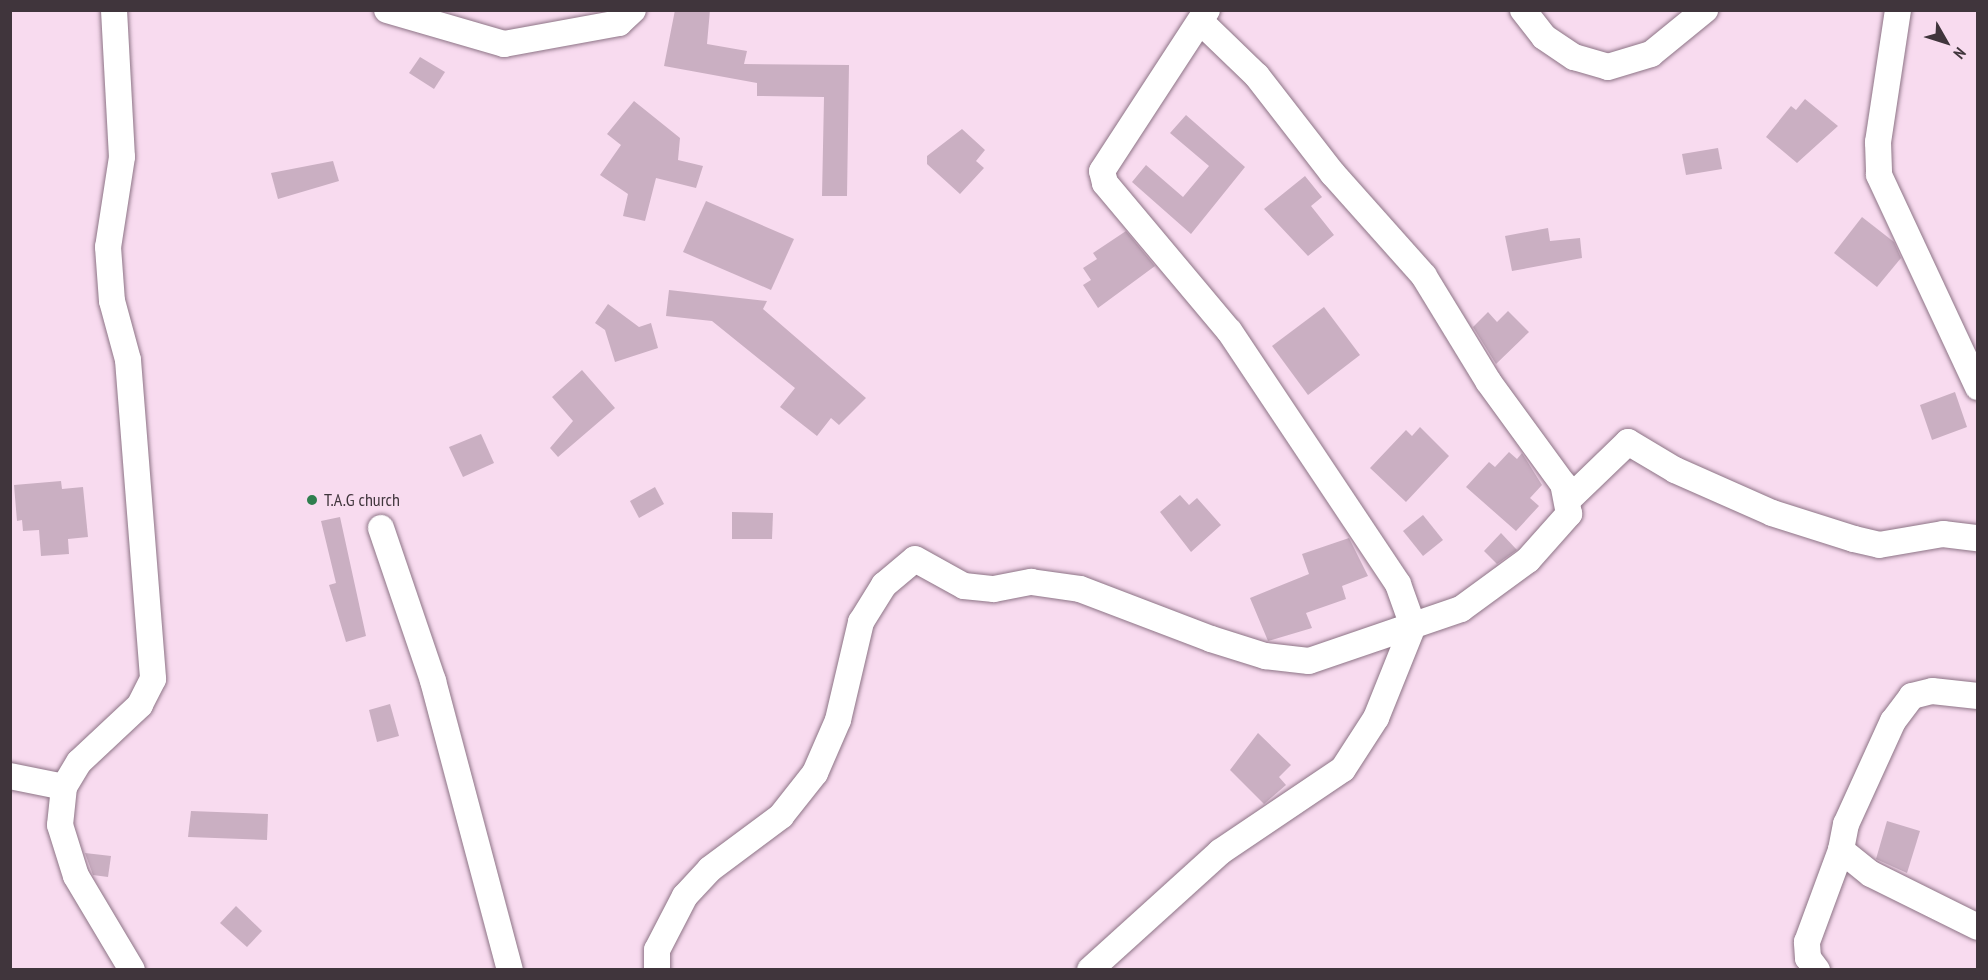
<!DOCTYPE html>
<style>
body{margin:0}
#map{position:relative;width:1988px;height:980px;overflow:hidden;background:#f8dbef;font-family:"PT Sans Narrow",sans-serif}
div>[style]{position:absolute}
.building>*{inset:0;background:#caafc2}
.roads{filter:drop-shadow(0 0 2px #8d7486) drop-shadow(0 0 2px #8d7486)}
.minor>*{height:26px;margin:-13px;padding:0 13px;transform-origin:13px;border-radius:13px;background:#fff}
.dots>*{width:16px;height:16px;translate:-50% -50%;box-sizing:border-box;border:3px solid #f8dbef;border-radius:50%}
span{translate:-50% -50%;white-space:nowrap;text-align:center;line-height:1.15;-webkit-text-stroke:4.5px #f8dbef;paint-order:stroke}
.poi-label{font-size:18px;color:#40353c}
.left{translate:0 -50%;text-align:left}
.frame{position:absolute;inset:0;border:12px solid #40353c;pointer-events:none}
.north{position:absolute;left:1916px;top:12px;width:60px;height:60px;-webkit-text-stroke:4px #f8dbef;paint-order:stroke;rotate:129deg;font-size:16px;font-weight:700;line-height:24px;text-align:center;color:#40353c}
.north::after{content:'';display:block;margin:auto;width:21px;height:27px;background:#40353c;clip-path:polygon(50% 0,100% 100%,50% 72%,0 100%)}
</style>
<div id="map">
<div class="building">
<i style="clip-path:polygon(675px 10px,710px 10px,707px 44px,747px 51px,744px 64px,849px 65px,847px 196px,822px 196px,824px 97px,757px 96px,757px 83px,664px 66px)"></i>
<i style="clip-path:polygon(420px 57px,445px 72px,434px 89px,409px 73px)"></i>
<i style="clip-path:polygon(1805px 99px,1838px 126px,1797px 163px,1766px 137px,1791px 106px,1796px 110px)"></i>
<i style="clip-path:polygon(634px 101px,680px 138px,678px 160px,703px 166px,696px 188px,656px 178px,645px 221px,623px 216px,628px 194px,600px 175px,621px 145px,607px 134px)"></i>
<i style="clip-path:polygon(1186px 115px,1245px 167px,1191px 234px,1132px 182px,1146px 165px,1183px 197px,1209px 166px,1170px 133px)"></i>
<i style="clip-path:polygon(962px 129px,985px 150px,976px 161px,984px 168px,960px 194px,927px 164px,927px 156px)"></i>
<i style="clip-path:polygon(1718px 148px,1722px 169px,1686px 175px,1682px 154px)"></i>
<i style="clip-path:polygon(333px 161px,339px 181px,278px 199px,271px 173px)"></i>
<i style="clip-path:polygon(1305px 176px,1322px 197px,1311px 206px,1334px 235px,1308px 256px,1264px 209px)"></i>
<i style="clip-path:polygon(706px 201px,794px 239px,771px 290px,683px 252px)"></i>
<i style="clip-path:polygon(1862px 217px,1894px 242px,1901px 258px,1877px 287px,1834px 253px)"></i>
<i style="clip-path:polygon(1548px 228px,1550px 241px,1580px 238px,1582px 258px,1512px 271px,1505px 236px)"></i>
<i style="clip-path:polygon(1126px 231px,1155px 266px,1098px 308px,1083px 285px,1091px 280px,1083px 268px,1097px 259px,1093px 253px)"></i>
<i style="clip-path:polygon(669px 290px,767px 301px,763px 309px,866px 398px,839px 425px,831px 418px,817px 436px,780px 407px,795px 388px,712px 321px,666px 316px)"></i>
<i style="clip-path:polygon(608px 304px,639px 327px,651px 323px,658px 348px,615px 362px,605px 330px,595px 323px)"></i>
<i style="clip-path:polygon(1324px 307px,1360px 355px,1308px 395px,1272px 346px)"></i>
<i style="clip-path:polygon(1508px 311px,1529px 332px,1496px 364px,1473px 327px,1488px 312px,1497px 322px)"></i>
<i style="clip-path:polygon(582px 370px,615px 408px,558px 457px,550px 448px,573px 421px,552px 397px)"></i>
<i style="clip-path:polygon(1955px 392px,1967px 427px,1932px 440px,1920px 405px)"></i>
<i style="clip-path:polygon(1420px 427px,1449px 456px,1406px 502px,1370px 468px,1406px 430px,1412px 436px)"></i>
<i style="clip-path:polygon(481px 434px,494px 463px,463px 477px,449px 447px)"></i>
<i style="clip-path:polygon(1509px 452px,1517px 459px,1522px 453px,1542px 485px,1530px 498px,1539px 506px,1516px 531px,1466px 487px,1489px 462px,1495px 467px)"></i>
<i style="clip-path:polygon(61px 481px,62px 489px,83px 487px,88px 537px,68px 539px,69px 554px,41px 556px,39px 530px,23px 531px,22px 520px,17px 521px,14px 485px)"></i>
<i style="clip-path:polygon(655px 487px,664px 504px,639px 518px,630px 501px)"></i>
<i style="clip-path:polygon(1180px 495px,1189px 505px,1197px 498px,1221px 525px,1191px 552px,1160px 512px)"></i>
<i style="clip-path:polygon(732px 512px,773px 513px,772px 539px,732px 539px)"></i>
<i style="clip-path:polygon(1423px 515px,1443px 540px,1423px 556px,1403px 531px)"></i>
<i style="clip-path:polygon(340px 517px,366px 636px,346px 642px,329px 585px,336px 583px,321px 521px)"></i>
<i style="clip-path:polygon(1501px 533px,1517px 550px,1497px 564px,1484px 551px)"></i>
<i style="clip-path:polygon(1349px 538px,1368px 576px,1342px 586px,1346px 599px,1306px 613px,1312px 628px,1268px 641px,1250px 598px,1309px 574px,1302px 554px)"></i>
<i style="clip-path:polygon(390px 704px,399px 736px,377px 742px,369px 710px)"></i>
<i style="clip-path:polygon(1258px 733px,1291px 765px,1279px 777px,1286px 785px,1264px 804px,1230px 770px)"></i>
<i style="clip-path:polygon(191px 811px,268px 814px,267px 840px,188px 837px)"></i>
<i style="clip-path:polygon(1887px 821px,1920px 831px,1907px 873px,1876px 859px)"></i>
<i style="clip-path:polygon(85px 853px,111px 856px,108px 877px,93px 875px)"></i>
<i style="clip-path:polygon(236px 906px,262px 931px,247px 947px,220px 923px)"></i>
</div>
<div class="roads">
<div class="minor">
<i style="left:114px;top:10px;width:147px;rotate:86.9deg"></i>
<i style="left:122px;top:157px;width:91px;rotate:98.8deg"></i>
<i style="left:108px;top:247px;width:54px;rotate:85.8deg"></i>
<i style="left:112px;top:301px;width:61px;rotate:74.8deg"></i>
<i style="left:128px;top:360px;width:320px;rotate:85.5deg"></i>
<i style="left:153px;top:679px;width:29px;rotate:117deg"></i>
<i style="left:140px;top:705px;width:83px;rotate:136.9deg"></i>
<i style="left:79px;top:762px;width:29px;rotate:121deg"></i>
<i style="left:64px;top:787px;width:38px;rotate:96deg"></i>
<i style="left:60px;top:825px;width:53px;rotate:72.6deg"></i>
<i style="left:76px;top:876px;width:109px;rotate:59.2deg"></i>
<i style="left:387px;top:10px;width:122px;rotate:16.2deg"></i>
<i style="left:504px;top:44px;width:117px;rotate:-10.3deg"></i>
<i style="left:619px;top:23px;width:19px;rotate:-43deg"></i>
<i style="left:1523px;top:10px;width:34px;rotate:52deg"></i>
<i style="left:1544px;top:37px;width:36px;rotate:34deg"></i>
<i style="left:1574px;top:57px;width:35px;rotate:16deg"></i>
<i style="left:1608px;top:67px;width:45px;rotate:-16.8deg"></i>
<i style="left:1651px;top:54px;width:70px;rotate:-39.2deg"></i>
<i style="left:1898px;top:10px;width:134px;rotate:98.6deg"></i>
<i style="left:1878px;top:142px;width:33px;rotate:88deg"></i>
<i style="left:1879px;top:175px;width:234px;rotate:65deg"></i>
<i style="left:1569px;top:499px;width:82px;rotate:-44deg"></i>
<i style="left:1628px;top:442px;width:55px;rotate:30.8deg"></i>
<i style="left:1675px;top:470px;width:106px;rotate:23.9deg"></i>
<i style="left:1772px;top:513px;width:86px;rotate:17.6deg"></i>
<i style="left:1854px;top:539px;width:26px;rotate:13deg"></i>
<i style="left:1879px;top:545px;width:65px;rotate:-9.8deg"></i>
<i style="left:1943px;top:534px;width:35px;rotate:7deg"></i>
<i style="left:381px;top:528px;width:162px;rotate:71.2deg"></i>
<i style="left:433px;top:681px;width:299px;rotate:75.1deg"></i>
<i style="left:1978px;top:696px;width:46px;rotate:-173.8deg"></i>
<i style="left:1932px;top:691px;width:21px;rotate:166deg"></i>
<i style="left:1912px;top:696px;width:31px;rotate:127deg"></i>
<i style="left:1893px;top:721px;width:113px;rotate:114.5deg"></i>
<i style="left:1846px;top:824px;width:26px;rotate:101deg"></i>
<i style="left:1841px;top:850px;width:38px;rotate:39deg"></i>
<i style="left:1871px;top:874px;width:119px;rotate:26.4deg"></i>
<i style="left:10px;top:776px;width:55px;rotate:11.5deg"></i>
<i style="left:657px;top:970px;width:20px;rotate:-90deg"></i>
<i style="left:657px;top:950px;width:61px;rotate:-62.6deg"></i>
<i style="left:685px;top:896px;width:37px;rotate:-47deg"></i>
<i style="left:710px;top:869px;width:89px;rotate:-36.7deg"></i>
<i style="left:781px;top:816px;width:55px;rotate:-51.7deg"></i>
<i style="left:815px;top:773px;width:58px;rotate:-66.5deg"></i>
<i style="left:838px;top:720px;width:101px;rotate:-76.8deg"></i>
<i style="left:861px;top:622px;width:44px;rotate:-58.1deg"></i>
<i style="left:884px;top:585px;width:40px;rotate:-40deg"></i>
<i style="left:915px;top:559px;width:56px;rotate:28.9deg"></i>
<i style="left:964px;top:586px;width:30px;rotate:6deg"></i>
<i style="left:994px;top:589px;width:38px;rotate:-11deg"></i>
<i style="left:1031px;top:582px;width:49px;rotate:8.1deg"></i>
<i style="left:1080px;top:589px;width:140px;rotate:20.9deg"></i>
<i style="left:1211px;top:639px;width:57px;rotate:17.5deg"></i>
<i style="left:1265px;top:656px;width:44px;rotate:6.5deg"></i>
<i style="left:1309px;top:661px;width:161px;rotate:-18.9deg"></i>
<i style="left:1461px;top:609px;width:83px;rotate:-36.2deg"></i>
<i style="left:1528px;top:560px;width:62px;rotate:-48.3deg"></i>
<i style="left:1569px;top:514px;width:31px;rotate:-101deg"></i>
<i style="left:1563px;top:484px;width:127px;rotate:-126.1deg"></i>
<i style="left:1488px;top:381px;width:123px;rotate:-121.4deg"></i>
<i style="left:1424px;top:276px;width:137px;rotate:-131.7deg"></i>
<i style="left:1333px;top:174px;width:124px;rotate:-127.8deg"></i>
<i style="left:1257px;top:76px;width:78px;rotate:-136deg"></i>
<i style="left:1090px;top:970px;width:176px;rotate:-42.2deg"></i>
<i style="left:1220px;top:852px;width:148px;rotate:-34deg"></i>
<i style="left:1343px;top:769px;width:61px;rotate:-57.1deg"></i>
<i style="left:1376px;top:718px;width:99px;rotate:-68.1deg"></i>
<i style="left:1413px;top:626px;width:45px;rotate:-109.7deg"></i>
<i style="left:1398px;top:584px;width:304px;rotate:-123.7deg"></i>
<i style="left:1229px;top:331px;width:193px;rotate:-130deg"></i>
<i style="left:1105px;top:183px;width:12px;rotate:-104deg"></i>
<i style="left:1102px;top:171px;width:192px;rotate:-56.9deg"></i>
<i style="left:1817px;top:970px;width:15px;rotate:-127deg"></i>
<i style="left:1808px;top:958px;width:16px;rotate:-94deg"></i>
<i style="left:1807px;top:942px;width:98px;rotate:-69.7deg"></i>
</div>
</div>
<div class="dots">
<i style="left:312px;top:500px;background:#2f7e4e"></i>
</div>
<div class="poi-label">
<span class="left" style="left:324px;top:500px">T.A.G church</span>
</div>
<div class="frame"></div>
<div class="north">N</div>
</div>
